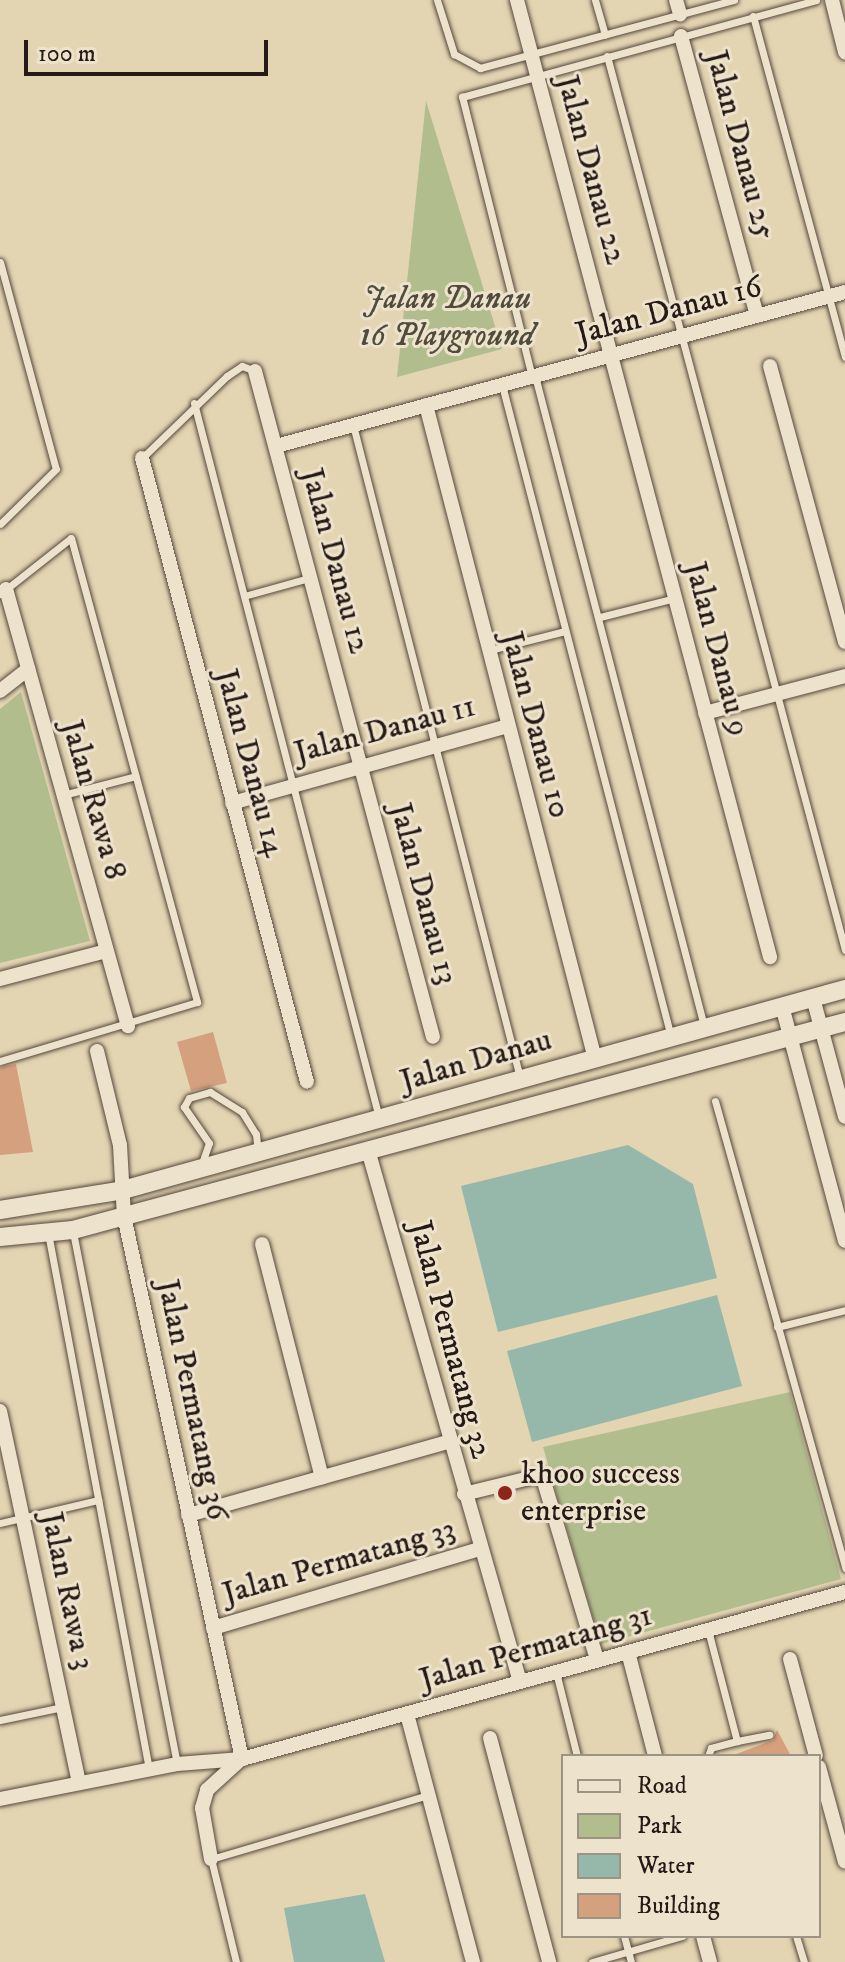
<!DOCTYPE html>
<style>
body{margin:0}
#map{position:relative;width:845px;height:1962px;overflow:hidden;background:#e3d4b2;font-family:"IM FELL DW Pica",serif}
div>[style]{position:absolute}
.green>*{inset:0;background:#b2bd8e}
.water>*{inset:0;background:#95b8aa}
.building>*{inset:0;background:#d5a07d}
.roads{filter:drop-shadow(0 0 2px #55483d) drop-shadow(0 0 2px #55483d)}
.service>*{height:7px;margin:-3.5px;padding:0 3.5px;transform-origin:3.5px;border-radius:3.5px;background:#ede3cd}
.minor>*{height:14px;margin:-7px;padding:0 7px;transform-origin:7px;border-radius:7px;background:#ede3cd}
.tertiary>*{height:18px;margin:-9px;padding:0 9px;transform-origin:9px;border-radius:9px;background:#ede3cd}
.dots>*{width:22px;height:22px;translate:-50% -50%;box-sizing:border-box;border:4px solid #ede3cd;border-radius:50%}
span{translate:-50% -50%;white-space:nowrap;text-align:center;line-height:1.15;-webkit-text-stroke:6px #ede3cd;paint-order:stroke}
.street-label{font-size:32px;color:#261a16}
.park-label{font-size:32px;color:#504b3a;font-style:italic}
.poi-label{font-size:32px;color:#261a16}
.left{translate:0 -50%;text-align:left}
.legend{position:absolute;left:561px;top:1754px;width:260px;height:184px;box-sizing:border-box;background:#ede3cd;border:2px solid #9d9384;margin:0;padding:10px 14px;list-style:none;font-size:24px;color:#261a16}
.legend li{display:flex;align-items:center;gap:16px;height:40px}
.legend b{width:40px;border:2px solid #9d9384}
.scale{position:absolute;left:24px;top:40px;width:244px;height:36px;box-sizing:border-box;border:4px solid #261a16;border-top:0;padding-left:10px;font-size:24px;line-height:28px;white-space:nowrap;color:#261a16;-webkit-text-stroke:6px #ede3cd;paint-order:stroke}
</style>
<div id="map">
<div class="green">
<i style="clip-path:polygon(426px 101px,502px 349px,397px 377px)"></i>
<i style="clip-path:polygon(21px 692px,90px 941px,0 963px,0 709px)"></i>
<i style="clip-path:polygon(790px 1392px,841px 1579px,601px 1644px,543px 1447px)"></i>
</div>
<div class="water">
<i style="clip-path:polygon(628px 1145px,693px 1184px,717px 1278px,498px 1332px,461px 1186px)"></i>
<i style="clip-path:polygon(717px 1295px,742px 1386px,532px 1442px,507px 1351px)"></i>
<i style="clip-path:polygon(365px 1894px,385px 1962px,294px 1962px,284px 1908px)"></i>
</div>
<div class="building">
<i style="clip-path:polygon(213px 1032px,227px 1083px,191px 1091px,177px 1042px)"></i>
<i style="clip-path:polygon(16px 1064px,33px 1152px,0 1155px,0 1067px)"></i>
<i style="clip-path:polygon(777px 1730px,791px 1756px,731px 1756px,773px 1740px)"></i>
</div>
<div class="roads">
<div class="service">
<i style="left:437px;top:0;width:57px;rotate:72.5deg"></i>
<i style="left:454px;top:54px;width:30px;rotate:28deg"></i>
<i style="left:480px;top:68px;width:263px;rotate:-15deg"></i>
<i style="left:595px;top:0;width:36px;rotate:74deg"></i>
<i style="left:753px;top:16px;width:353px;rotate:74.9deg"></i>
<i style="left:607px;top:56px;width:925px;rotate:75.09deg"></i>
<i style="left:0;top:262px;width:214px;rotate:74.9deg"></i>
<i style="left:56px;top:469px;width:78px;rotate:135.5deg"></i>
<i style="left:535px;top:376px;width:672px;rotate:75.43deg"></i>
<i style="left:532px;top:377px;width:289px;rotate:-104deg"></i>
<i style="left:462px;top:97px;width:367px;rotate:-15.3deg"></i>
<i style="left:502px;top:385px;width:674px;rotate:75.47deg"></i>
<i style="left:194px;top:403px;width:739px;rotate:75.49deg"></i>
<i style="left:353px;top:425px;width:674px;rotate:75.65deg"></i>
<i style="left:142px;top:458px;width:118px;rotate:-44deg"></i>
<i style="left:227px;top:376px;width:18px;rotate:-34deg"></i>
<i style="left:242px;top:366px;width:14px;rotate:21deg"></i>
<i style="left:0;top:594px;width:90px;rotate:-38.3deg"></i>
<i style="left:71px;top:538px;width:481px;rotate:74.8deg"></i>
<i style="left:197px;top:1002px;width:206px;rotate:163.3deg"></i>
<i style="left:244px;top:596px;width:67px;rotate:-15.5deg"></i>
<i style="left:600px;top:617px;width:77px;rotate:-14.2deg"></i>
<i style="left:490px;top:650px;width:77px;rotate:-14.2deg"></i>
<i style="left:63px;top:795px;width:75px;rotate:-14.6deg"></i>
<i style="left:715px;top:1101px;width:485px;rotate:74.4deg"></i>
<i style="left:201px;top:1166px;width:24px;rotate:-71deg"></i>
<i style="left:209px;top:1143px;width:44px;rotate:-124.8deg"></i>
<i style="left:184px;top:1107px;width:10px;rotate:-61deg"></i>
<i style="left:189px;top:1098px;width:22px;rotate:-16deg"></i>
<i style="left:210px;top:1092px;width:38px;rotate:32deg"></i>
<i style="left:242px;top:1112px;width:26px;rotate:58deg"></i>
<i style="left:256px;top:1134px;width:18px;rotate:84deg"></i>
<i style="left:73px;top:1232px;width:542px;rotate:78.94deg"></i>
<i style="left:48px;top:1233px;width:545px;rotate:79.33deg"></i>
<i style="left:777px;top:1327px;width:70px;rotate:-14deg"></i>
<i style="left:0;top:1523px;width:101px;rotate:-13.2deg"></i>
<i style="left:708px;top:1630px;width:115px;rotate:75.4deg"></i>
<i style="left:737px;top:1741px;width:27px;rotate:165deg"></i>
<i style="left:711px;top:1748px;width:9px;rotate:111deg"></i>
<i style="left:556px;top:1672px;width:87px;rotate:76deg"></i>
<i style="left:0;top:1720px;width:64px;rotate:-11.7deg"></i>
<i style="left:737px;top:1741px;width:33px;rotate:-11deg"></i>
<i style="left:624px;top:1936px;width:27px;rotate:75deg"></i>
<i style="left:796px;top:1936px;width:27px;rotate:73deg"></i>
<i style="left:236px;top:1962px;width:106px;rotate:-103.6deg"></i>
<i style="left:211px;top:1859px;width:226px;rotate:-16.4deg"></i>
<i style="left:592px;top:1962px;width:94px;rotate:-16.1deg"></i>
</div>
<div class="minor">
<i style="left:517px;top:0;width:990px;rotate:75.19deg"></i>
<i style="left:676px;top:0;width:15px;rotate:74deg"></i>
<i style="left:832px;top:0;width:54px;rotate:76deg"></i>
<i style="left:681px;top:36px;width:290px;rotate:74.8deg"></i>
<i style="left:770px;top:366px;width:286px;rotate:74.8deg"></i>
<i style="left:255px;top:371px;width:689px;rotate:75.04deg"></i>
<i style="left:426px;top:405px;width:675px;rotate:75.51deg"></i>
<i style="left:276px;top:446px;width:589px;rotate:-15.14deg"></i>
<i style="left:142px;top:458px;width:645px;rotate:75.19deg"></i>
<i style="left:6px;top:589px;width:454px;rotate:74.4deg"></i>
<i style="left:0;top:691px;width:36px;rotate:-38deg"></i>
<i style="left:705px;top:713px;width:145px;rotate:-14.8deg"></i>
<i style="left:232px;top:803px;width:286px;rotate:-15.6deg"></i>
<i style="left:0;top:979px;width:110px;rotate:-14.8deg"></i>
<i style="left:813px;top:998px;width:123px;rotate:74.9deg"></i>
<i style="left:782px;top:1006px;width:243px;rotate:75deg"></i>
<i style="left:97px;top:1051px;width:97px;rotate:76.3deg"></i>
<i style="left:120px;top:1145px;width:71px;rotate:86.8deg"></i>
<i style="left:124px;top:1216px;width:556px;rotate:77.74deg"></i>
<i style="left:368px;top:1150px;width:553px;rotate:74.05deg"></i>
<i style="left:262px;top:1244px;width:241px;rotate:75.6deg"></i>
<i style="left:0;top:1411px;width:380px;rotate:78deg"></i>
<i style="left:464px;top:1494px;width:80px;rotate:-13.7deg"></i>
<i style="left:542px;top:1475px;width:193px;rotate:73.4deg"></i>
<i style="left:188px;top:1515px;width:270px;rotate:-15.7deg"></i>
<i style="left:213px;top:1628px;width:278px;rotate:-16.5deg"></i>
<i style="left:628px;top:1652px;width:107px;rotate:75.4deg"></i>
<i style="left:790px;top:1659px;width:100px;rotate:75deg"></i>
<i style="left:407px;top:1714px;width:257px;rotate:75.1deg"></i>
<i style="left:490px;top:1738px;width:232px;rotate:75.2deg"></i>
<i style="left:819px;top:1767px;width:98px;rotate:74.7deg"></i>
<i style="left:0;top:1799px;width:180px;rotate:-11.2deg"></i>
<i style="left:177px;top:1764px;width:65px;rotate:-4.4deg"></i>
<i style="left:242px;top:1759px;width:626px;rotate:-15.48deg"></i>
<i style="left:211px;top:1859px;width:52px;rotate:-100deg"></i>
<i style="left:202px;top:1808px;width:19px;rotate:-74deg"></i>
<i style="left:207px;top:1790px;width:46px;rotate:-42.4deg"></i>
<i style="left:703px;top:1936px;width:27px;rotate:75deg"></i>
</div>
<div class="tertiary">
<i style="left:0;top:1210px;width:125px;rotate:-9.2deg"></i>
<i style="left:123px;top:1190px;width:749px;rotate:-15.56deg"></i>
<i style="left:0;top:1237px;width:73px;rotate:-5.5deg"></i>
<i style="left:73px;top:1230px;width:800px;rotate:-15.08deg"></i>
</div>
</div>
<div class="dots">
<i style="left:505px;top:1493px;background:#8f2418"></i>
</div>
<div class="street-label">
<span style="left:740px;top:145px;rotate:75deg">Jalan Danau 25</span>
<span style="left:591px;top:170px;rotate:75deg">Jalan Danau 22</span>
<span style="left:669px;top:311px;rotate:-15deg">Jalan Danau 16</span>
<span style="left:335px;top:561px;rotate:75deg">Jalan Danau 12</span>
<span style="left:717px;top:649px;rotate:75deg">Jalan Danau 9</span>
<span style="left:535px;top:725px;rotate:75deg">Jalan Danau 10</span>
<span style="left:385px;top:730px;rotate:-15deg">Jalan Danau 11</span>
<span style="left:250px;top:763px;rotate:75deg">Jalan Danau 14</span>
<span style="left:93px;top:800px;rotate:74deg">Jalan Rawa 8</span>
<span style="left:423px;top:894px;rotate:75deg">Jalan Danau 13</span>
<span style="left:476px;top:1061px;rotate:-16deg">Jalan Danau</span>
<span style="left:450px;top:1340px;rotate:75deg">Jalan Permatang 32</span>
<span style="left:192px;top:1400px;rotate:78deg">Jalan Permatang 36</span>
<span style="left:339px;top:1562px;rotate:-16deg">Jalan Permatang 33</span>
<span style="left:67px;top:1591px;rotate:78deg">Jalan Rawa 3</span>
<span style="left:536px;top:1648px;rotate:-16deg">Jalan Permatang 31</span>
</div>
<div class="park-label">
<span style="left:447px;top:318px">Jalan Danau<br>16 Playground</span>
</div>
<div class="poi-label">
<span class="left" style="left:521px;top:1493px">khoo success<br>enterprise</span>
</div>
<ul class="legend">
<li><b style="height:10px;background:#ede3cd"></b>Road</li>
<li><b style="height:22px;background:#b2bd8e"></b>Park</li>
<li><b style="height:22px;background:#95b8aa"></b>Water</li>
<li><b style="height:22px;background:#d5a07d"></b>Building</li>
</ul>
<div class="scale">100 m</div>
</div>
